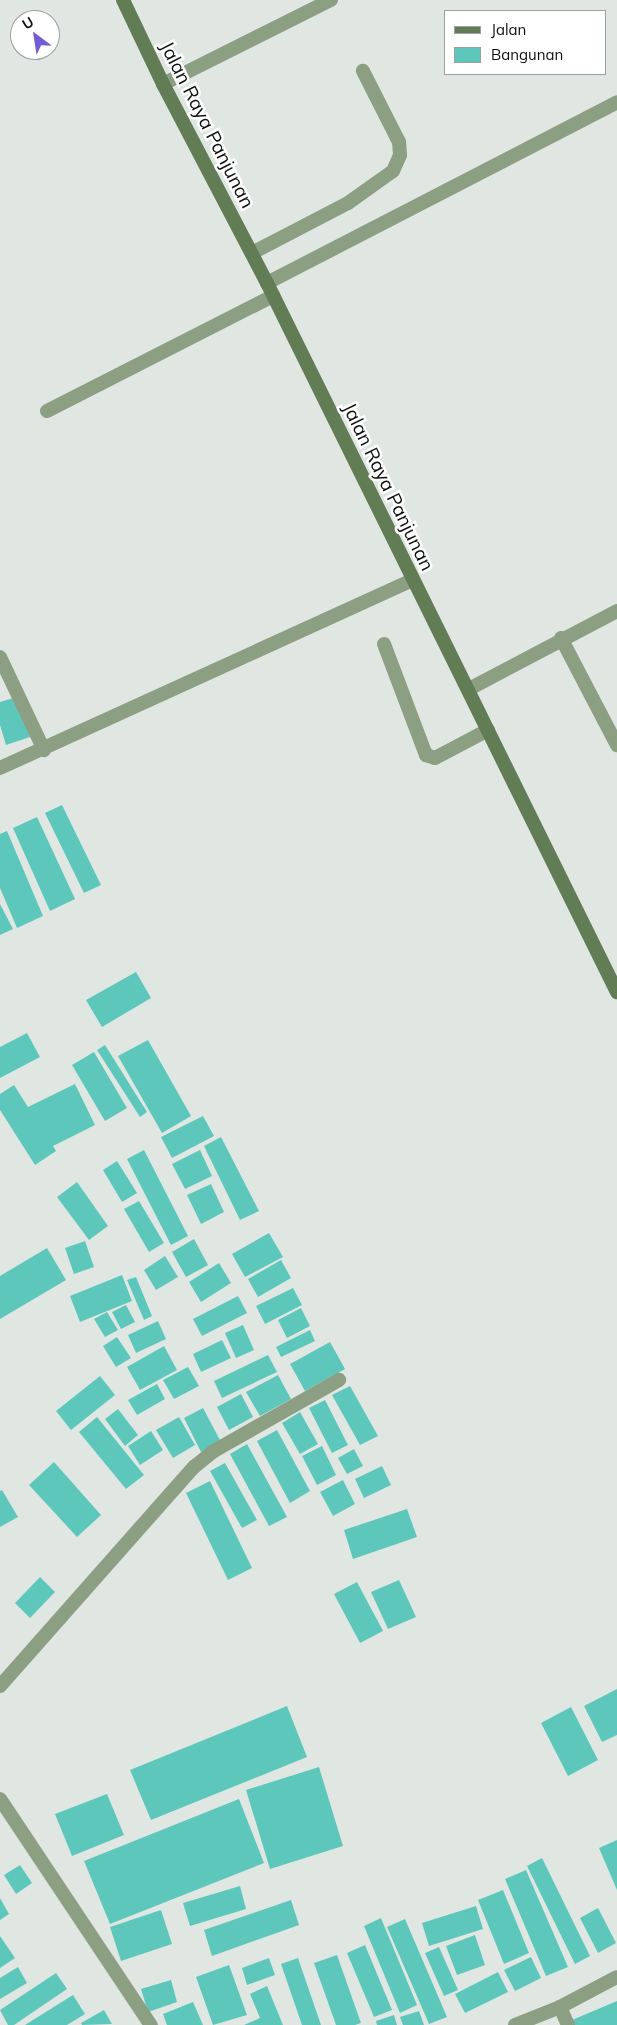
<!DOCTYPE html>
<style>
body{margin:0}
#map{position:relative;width:617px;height:2025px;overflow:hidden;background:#e0e7e3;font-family:Mulish,sans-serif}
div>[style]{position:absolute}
.building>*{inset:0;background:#5ec7bc}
.service>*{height:14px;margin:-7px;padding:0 7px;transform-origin:7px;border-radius:7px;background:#8c9f83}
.minor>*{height:14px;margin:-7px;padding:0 7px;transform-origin:7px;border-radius:7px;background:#8c9f83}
.secondary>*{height:14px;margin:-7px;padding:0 7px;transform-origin:7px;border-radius:7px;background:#627c55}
span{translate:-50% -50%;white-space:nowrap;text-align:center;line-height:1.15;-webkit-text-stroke:5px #fff;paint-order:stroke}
.street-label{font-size:19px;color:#0d0f0e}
.legend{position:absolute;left:444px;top:10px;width:162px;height:65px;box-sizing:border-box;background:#fff;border:1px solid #9e9f9f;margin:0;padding:6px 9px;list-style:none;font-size:15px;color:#0d0f0e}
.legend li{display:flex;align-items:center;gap:10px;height:25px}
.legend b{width:25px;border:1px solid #9e9f9f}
.north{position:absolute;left:10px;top:10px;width:50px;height:50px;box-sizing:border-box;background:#fff;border:1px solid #9e9f9f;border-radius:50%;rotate:329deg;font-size:14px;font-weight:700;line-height:20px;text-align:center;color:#0d0f0e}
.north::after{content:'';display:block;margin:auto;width:18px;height:22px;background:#725cd6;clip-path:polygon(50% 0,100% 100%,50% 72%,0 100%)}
</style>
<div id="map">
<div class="building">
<i style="clip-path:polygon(17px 697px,30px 737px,6px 745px,0 725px,0 702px)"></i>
<i style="clip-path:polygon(62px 805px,101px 885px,84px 893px,45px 813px)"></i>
<i style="clip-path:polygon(37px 817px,75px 899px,50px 911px,13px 828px)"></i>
<i style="clip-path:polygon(7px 831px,43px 916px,17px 928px,0 888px,0 834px)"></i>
<i style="clip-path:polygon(0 904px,13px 929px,0 935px)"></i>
<i style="clip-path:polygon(136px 972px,151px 998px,102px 1027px,86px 1000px)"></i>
<i style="clip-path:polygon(27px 1033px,40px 1057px,0 1078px,0 1047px)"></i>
<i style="clip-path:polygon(148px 1040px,191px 1116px,162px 1133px,118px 1056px)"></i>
<i style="clip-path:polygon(105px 1045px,147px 1112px,140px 1117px,97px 1050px)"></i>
<i style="clip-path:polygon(94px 1052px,127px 1108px,105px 1121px,72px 1065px)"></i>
<i style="clip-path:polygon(75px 1084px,95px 1125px,53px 1146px,56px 1151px,35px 1165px,0 1110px,0 1094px,14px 1085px,28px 1107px)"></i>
<i style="clip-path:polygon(203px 1116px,214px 1136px,172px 1158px,161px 1137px)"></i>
<i style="clip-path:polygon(221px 1137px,259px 1211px,240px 1220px,204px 1146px)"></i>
<i style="clip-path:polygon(144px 1150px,188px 1236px,171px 1245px,127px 1159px)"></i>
<i style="clip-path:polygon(200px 1150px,212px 1176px,185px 1189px,172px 1164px)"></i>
<i style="clip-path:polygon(117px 1161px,137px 1193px,122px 1202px,103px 1170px)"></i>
<i style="clip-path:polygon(77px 1182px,108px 1226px,89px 1240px,57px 1197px)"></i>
<i style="clip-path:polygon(211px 1184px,224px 1212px,201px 1224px,187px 1195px)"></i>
<i style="clip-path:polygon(139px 1201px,164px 1243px,149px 1252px,124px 1209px)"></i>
<i style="clip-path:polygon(269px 1233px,283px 1257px,245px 1277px,232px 1254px)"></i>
<i style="clip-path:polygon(194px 1239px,208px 1265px,186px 1277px,172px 1252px)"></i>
<i style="clip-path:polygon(85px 1241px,94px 1267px,74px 1274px,65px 1248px)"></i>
<i style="clip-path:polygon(47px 1248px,66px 1280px,0 1319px,0 1276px)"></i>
<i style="clip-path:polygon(165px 1256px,178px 1277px,156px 1290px,144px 1270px)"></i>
<i style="clip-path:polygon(281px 1260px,291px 1278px,258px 1297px,248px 1279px)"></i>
<i style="clip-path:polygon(219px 1263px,231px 1283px,201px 1302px,189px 1282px)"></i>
<i style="clip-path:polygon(122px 1275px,132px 1301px,80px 1322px,70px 1296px)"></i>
<i style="clip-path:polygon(136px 1277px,152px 1316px,144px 1320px,127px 1280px)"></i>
<i style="clip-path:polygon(293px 1288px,302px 1305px,265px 1324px,256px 1306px)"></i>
<i style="clip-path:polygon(238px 1296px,247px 1313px,202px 1336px,193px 1319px)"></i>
<i style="clip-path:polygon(126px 1305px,135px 1322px,121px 1329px,112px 1312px)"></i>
<i style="clip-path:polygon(301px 1308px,310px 1326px,287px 1338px,278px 1320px)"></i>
<i style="clip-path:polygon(107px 1312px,118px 1330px,105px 1337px,94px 1319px)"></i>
<i style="clip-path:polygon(158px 1321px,166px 1339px,136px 1353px,128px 1335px)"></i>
<i style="clip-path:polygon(243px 1325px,254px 1350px,236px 1358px,225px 1333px)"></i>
<i style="clip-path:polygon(310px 1330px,315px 1341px,281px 1357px,276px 1347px)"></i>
<i style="clip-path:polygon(117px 1337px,131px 1358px,116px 1367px,103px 1346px)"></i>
<i style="clip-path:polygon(222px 1340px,231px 1358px,201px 1372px,193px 1354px)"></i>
<i style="clip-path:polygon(330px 1342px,345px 1369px,305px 1391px,290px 1364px)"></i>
<i style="clip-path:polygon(164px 1346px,177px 1370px,140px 1390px,127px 1367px)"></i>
<i style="clip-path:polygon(268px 1355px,277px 1372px,222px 1398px,214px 1381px)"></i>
<i style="clip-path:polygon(188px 1367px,199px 1386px,174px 1399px,163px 1380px)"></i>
<i style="clip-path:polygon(278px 1375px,291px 1399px,260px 1416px,246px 1392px)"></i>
<i style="clip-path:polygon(100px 1376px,115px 1395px,71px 1430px,56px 1411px)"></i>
<i style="clip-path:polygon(157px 1384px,165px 1399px,137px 1415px,128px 1400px)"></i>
<i style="clip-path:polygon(350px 1386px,378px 1436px,360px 1445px,332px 1395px)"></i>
<i style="clip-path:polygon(241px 1394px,253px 1417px,229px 1430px,217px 1407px)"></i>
<i style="clip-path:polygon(325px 1400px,348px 1445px,332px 1453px,309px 1408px)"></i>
<i style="clip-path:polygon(203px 1408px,221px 1442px,201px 1452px,184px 1418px)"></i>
<i style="clip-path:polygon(118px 1409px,138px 1435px,125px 1446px,105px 1419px)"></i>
<i style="clip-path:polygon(300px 1412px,318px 1444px,300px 1454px,282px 1423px)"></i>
<i style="clip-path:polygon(97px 1417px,144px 1475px,126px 1489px,79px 1432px)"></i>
<i style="clip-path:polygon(179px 1417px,195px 1445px,173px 1458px,156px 1430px)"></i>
<i style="clip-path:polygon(277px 1430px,310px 1491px,290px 1503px,257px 1441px)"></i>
<i style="clip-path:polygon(151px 1431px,163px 1450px,140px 1465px,128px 1446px)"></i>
<i style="clip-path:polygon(247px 1444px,287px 1517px,269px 1526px,230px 1454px)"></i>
<i style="clip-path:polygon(322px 1446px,336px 1475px,317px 1485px,302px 1456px)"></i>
<i style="clip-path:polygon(354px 1449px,363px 1466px,347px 1474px,338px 1458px)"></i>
<i style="clip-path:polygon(54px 1462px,101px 1515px,77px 1537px,29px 1485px)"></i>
<i style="clip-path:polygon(225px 1463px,257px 1520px,242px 1528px,210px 1471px)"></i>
<i style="clip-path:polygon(382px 1466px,391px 1485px,364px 1498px,355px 1479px)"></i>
<i style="clip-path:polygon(343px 1480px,355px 1504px,333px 1516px,320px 1492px)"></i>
<i style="clip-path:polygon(210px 1481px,252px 1568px,228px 1580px,186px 1493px)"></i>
<i style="clip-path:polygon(2px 1490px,18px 1517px,0 1527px,0 1491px)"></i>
<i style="clip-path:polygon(407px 1509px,417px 1537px,353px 1559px,344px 1530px)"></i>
<i style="clip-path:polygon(40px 1577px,55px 1592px,30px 1618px,15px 1603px)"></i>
<i style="clip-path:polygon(399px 1580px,416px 1617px,388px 1629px,371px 1592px)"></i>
<i style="clip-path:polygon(357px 1582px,383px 1631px,360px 1643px,334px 1594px)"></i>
<i style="clip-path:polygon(617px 1689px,617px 1735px,602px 1742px,584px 1706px)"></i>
<i style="clip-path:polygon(287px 1706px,307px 1757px,151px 1820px,130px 1770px)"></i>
<i style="clip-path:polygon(571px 1707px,598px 1760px,568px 1776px,541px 1723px)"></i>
<i style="clip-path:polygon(319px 1767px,343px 1846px,270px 1869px,246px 1790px)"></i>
<i style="clip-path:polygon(107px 1794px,124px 1835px,72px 1856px,55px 1814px)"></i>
<i style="clip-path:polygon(239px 1799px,264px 1863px,110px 1924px,84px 1861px)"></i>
<i style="clip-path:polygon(617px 1840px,617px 1890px,599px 1848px)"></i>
<i style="clip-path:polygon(542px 1858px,590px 1956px,575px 1964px,527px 1866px)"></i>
<i style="clip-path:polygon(20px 1865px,32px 1883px,16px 1894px,4px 1875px)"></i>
<i style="clip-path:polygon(526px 1870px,568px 1967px,546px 1976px,505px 1879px)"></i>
<i style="clip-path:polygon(240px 1886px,246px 1909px,190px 1926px,183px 1903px)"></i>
<i style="clip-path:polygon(503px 1890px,529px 1953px,504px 1964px,478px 1900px)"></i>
<i style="clip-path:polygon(0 1898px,9px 1914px,0 1920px)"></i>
<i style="clip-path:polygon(291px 1900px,299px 1925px,212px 1956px,204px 1930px)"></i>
<i style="clip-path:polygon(476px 1906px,483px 1929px,429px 1946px,422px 1923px)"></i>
<i style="clip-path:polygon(598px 1908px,616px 1943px,598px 1953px,580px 1918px)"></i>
<i style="clip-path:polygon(161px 1910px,172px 1944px,121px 1961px,110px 1927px)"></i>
<i style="clip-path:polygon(381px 1918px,417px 2005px,400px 2013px,364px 1926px)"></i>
<i style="clip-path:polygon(405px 1919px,447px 2017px,429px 2024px,387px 1927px)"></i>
<i style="clip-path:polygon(475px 1935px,485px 1965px,457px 1975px,446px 1946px)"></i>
<i style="clip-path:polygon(0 1936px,15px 1958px,0 1968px)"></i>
<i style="clip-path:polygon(365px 1945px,392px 2010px,374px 2017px,347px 1953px)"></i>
<i style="clip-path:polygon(439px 1947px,458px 1990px,444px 1996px,425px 1953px)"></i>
<i style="clip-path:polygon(337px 1955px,361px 2023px,355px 2025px,336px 2025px,314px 1963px)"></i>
<i style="clip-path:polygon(531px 1957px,541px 1978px,515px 1991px,504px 1970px)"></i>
<i style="clip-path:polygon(269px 1958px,275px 1975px,247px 1985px,242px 1968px)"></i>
<i style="clip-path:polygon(298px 1958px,321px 2025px,302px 2025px,281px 1964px)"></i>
<i style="clip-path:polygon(229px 1965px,247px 2015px,213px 2025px,196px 1977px)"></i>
<i style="clip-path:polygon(18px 1967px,27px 1983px,0 1999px,0 1978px)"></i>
<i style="clip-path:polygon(498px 1972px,508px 1992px,465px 2013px,455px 1994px)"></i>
<i style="clip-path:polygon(56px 1973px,67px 1989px,14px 2025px,8px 2025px,0 2010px)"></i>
<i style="clip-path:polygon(171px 1980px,177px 2002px,148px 2012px,141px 1989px)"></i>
<i style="clip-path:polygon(267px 1986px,283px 2025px,244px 2025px,260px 2018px,250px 1994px)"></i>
<i style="clip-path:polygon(73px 1995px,85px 2014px,67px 2025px,25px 2025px)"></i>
<i style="clip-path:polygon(617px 2001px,617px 2025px,574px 2025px,572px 2020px)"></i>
<i style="clip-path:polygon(193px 2002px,203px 2025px,167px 2025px,163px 2014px)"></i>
<i style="clip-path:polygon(104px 2010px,112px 2024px,82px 2025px,81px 2023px)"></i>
<i style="clip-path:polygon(419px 2011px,424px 2025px,403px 2025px,400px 2017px)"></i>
<i style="clip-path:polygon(394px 2015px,397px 2025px,377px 2025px,376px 2021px)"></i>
</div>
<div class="service">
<i style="left:163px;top:84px;width:188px;rotate:-26.6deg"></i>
<i style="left:252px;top:253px;width:108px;rotate:-27.5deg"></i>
<i style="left:348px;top:203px;width:55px;rotate:-35.4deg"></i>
<i style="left:393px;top:171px;width:17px;rotate:-66deg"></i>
<i style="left:400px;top:155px;width:13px;rotate:-94deg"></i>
<i style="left:399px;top:142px;width:80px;rotate:-116.9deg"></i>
<i style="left:267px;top:283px;width:394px;rotate:-27.3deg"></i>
<i style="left:47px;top:411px;width:254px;rotate:-27deg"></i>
<i style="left:561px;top:638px;width:121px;rotate:62.4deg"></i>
<i style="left:384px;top:644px;width:119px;rotate:69.3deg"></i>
<i style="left:426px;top:755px;width:9px;rotate:18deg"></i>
<i style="left:435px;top:758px;width:60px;rotate:-27.8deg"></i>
<i style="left:469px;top:689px;width:167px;rotate:-27.8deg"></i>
</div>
<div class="minor">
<i style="left:0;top:657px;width:103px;rotate:64.7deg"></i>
<i style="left:0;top:768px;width:453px;rotate:-24.5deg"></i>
<i style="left:0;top:1686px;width:293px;rotate:-48.5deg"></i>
<i style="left:194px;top:1467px;width:26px;rotate:-39deg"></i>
<i style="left:214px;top:1451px;width:144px;rotate:-29.6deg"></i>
<i style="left:0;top:1799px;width:272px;rotate:56.3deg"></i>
<i style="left:560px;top:2007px;width:20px;rotate:66deg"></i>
<i style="left:515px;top:2025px;width:48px;rotate:-21.8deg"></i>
<i style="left:560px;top:2007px;width:64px;rotate:-27.8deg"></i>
</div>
<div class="secondary">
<i style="left:123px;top:0;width:93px;rotate:64.5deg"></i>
<i style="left:163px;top:84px;width:225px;rotate:62.4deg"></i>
<i style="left:267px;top:283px;width:791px;rotate:63.73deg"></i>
</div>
<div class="street-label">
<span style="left:207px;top:125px;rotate:63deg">Jalan Raya Panjunan</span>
<span style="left:388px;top:487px;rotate:64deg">Jalan Raya Panjunan</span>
</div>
<ul class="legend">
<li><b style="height:6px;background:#627c55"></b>Jalan</li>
<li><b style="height:14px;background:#5ec7bc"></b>Bangunan</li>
</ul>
<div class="north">U</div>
</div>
